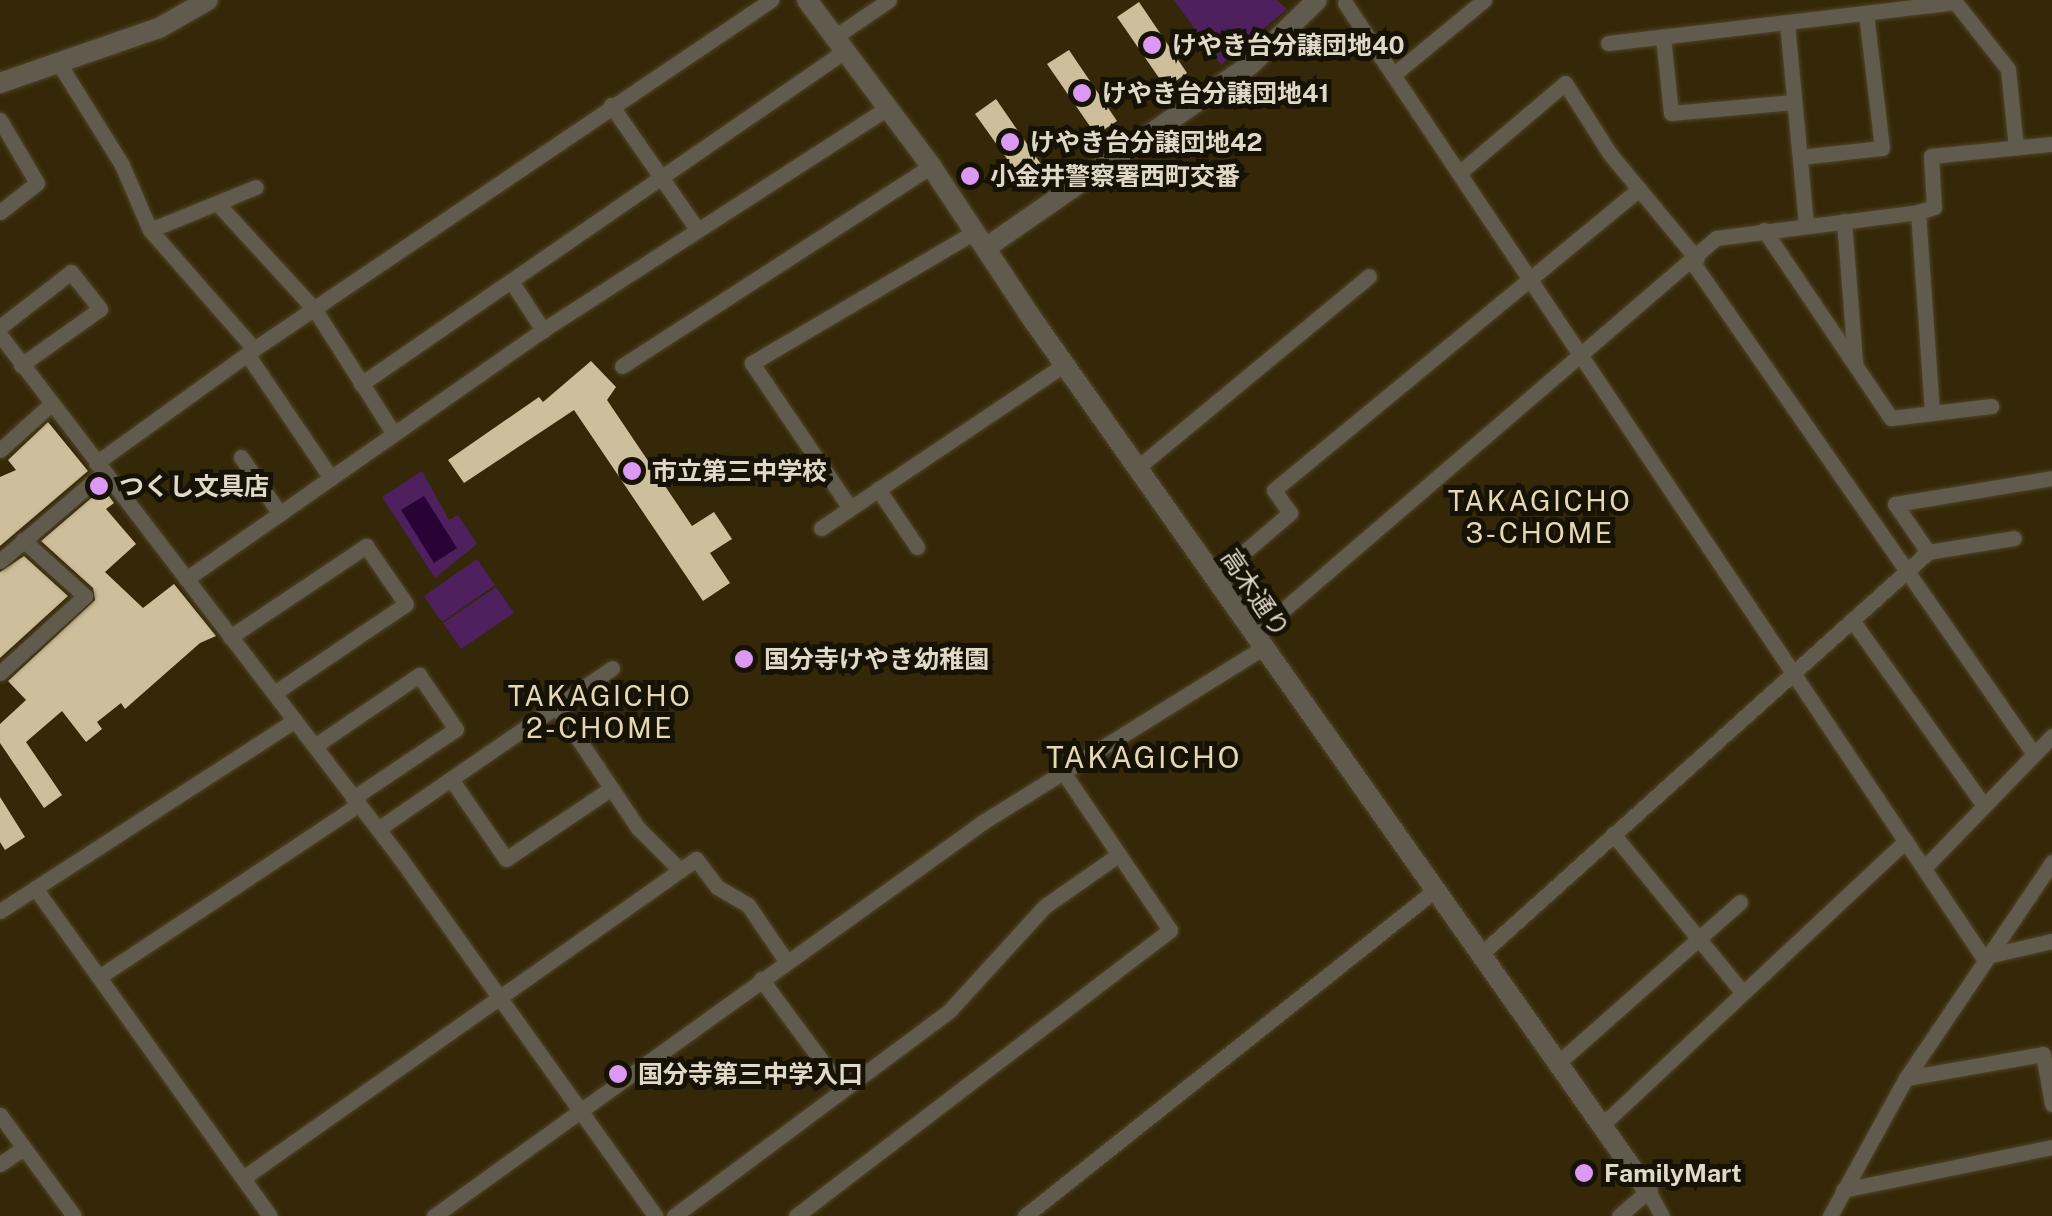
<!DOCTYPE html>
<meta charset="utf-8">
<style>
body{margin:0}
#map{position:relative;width:2052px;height:1216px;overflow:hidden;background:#342808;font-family:"Public Sans","Noto Sans JP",sans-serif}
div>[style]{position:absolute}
.green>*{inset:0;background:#4f205e}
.water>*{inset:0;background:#2a0336}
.building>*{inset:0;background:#cdbf9c}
.roads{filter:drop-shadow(0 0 2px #504427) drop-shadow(0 0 2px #504427)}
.minor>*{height:15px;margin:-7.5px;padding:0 7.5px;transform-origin:7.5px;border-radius:7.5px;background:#605b4d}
.tertiary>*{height:20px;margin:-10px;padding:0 10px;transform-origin:10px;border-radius:10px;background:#605b4d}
.dots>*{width:28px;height:28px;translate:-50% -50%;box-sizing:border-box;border:5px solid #171206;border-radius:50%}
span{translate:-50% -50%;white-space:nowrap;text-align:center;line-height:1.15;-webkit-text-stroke:10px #171206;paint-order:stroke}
.poi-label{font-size:25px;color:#e0d9c7;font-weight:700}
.left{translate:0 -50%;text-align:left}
.street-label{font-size:25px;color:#e0d9c7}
.neighbourhood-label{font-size:28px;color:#e5d7b4;letter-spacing:2.5px}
.quarter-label{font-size:30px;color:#e5d7b4;letter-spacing:2.5px}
</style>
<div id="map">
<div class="green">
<i style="clip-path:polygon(1174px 0,1277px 0,1287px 9px,1221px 65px)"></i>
<i style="clip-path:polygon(422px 471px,449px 520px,458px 515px,477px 544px,435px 578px,382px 497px)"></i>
<i style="clip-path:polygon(477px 559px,495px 585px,442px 622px,424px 596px)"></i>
<i style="clip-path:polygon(496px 587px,514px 613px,461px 649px,443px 623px)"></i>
</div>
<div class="water">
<i style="clip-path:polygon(424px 496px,457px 548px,434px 563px,401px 510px)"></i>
</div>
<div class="building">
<i style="clip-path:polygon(1139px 2px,1187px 73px,1166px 88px,1117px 17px)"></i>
<i style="clip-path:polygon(1069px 50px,1117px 121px,1096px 135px,1047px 64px)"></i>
<i style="clip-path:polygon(996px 99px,1045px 170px,1025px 184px,975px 114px)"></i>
<i style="clip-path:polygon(591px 361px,616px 387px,607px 400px,692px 526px,714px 512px,732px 539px,710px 553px,730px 583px,703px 601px,574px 410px,464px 483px,448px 460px,539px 397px,543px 402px)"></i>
<i style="clip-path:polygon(48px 422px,88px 471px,0 546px,0 477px,16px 470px,8px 460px)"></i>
<i style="clip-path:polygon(103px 488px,114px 503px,106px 509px,136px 544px,105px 572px,143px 608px,174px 584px,216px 636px,200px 643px,125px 709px,121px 703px,97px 722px,102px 729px,86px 742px,62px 711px,26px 742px,62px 795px,44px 808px,0 743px,0 724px,26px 700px,8px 681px,95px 600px,93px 588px,41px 541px)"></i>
<i style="clip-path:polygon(24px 556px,68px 596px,0 658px,0 572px)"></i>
<i style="clip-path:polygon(0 797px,25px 837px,5px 850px,0 842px)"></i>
</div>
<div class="roads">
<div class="minor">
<i style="left:1345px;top:3px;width:1148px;rotate:56.23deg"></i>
<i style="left:1787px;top:23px;width:203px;rotate:84.6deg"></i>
<i style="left:836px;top:36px;width:64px;rotate:-34.2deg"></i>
<i style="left:1663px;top:37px;width:76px;rotate:84deg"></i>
<i style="left:1671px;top:113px;width:123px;rotate:-5.1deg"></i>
<i style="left:1608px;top:43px;width:349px;rotate:-6.7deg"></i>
<i style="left:1955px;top:2px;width:85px;rotate:51.7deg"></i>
<i style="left:2008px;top:69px;width:79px;rotate:84.2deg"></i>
<i style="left:58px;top:62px;width:121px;rotate:58.1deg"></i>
<i style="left:122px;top:165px;width:71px;rotate:66.7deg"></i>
<i style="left:150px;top:230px;width:158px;rotate:48.8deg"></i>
<i style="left:1393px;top:75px;width:118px;rotate:-39.5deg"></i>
<i style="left:611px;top:105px;width:151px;rotate:55.3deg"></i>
<i style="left:0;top:120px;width:73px;rotate:59.6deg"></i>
<i style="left:37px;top:183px;width:47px;rotate:141.9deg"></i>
<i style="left:1800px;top:157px;width:82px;rotate:-6.3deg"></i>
<i style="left:1882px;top:148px;width:136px;rotate:-96.8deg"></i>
<i style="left:1459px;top:173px;width:139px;rotate:-40.3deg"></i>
<i style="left:1565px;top:83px;width:84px;rotate:57.6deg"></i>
<i style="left:1610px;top:154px;width:136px;rotate:50.4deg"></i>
<i style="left:217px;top:203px;width:145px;rotate:47.5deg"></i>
<i style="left:315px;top:310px;width:147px;rotate:57.5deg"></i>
<i style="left:1918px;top:212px;width:201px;rotate:86deg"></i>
<i style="left:1844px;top:221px;width:141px;rotate:85.5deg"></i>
<i style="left:150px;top:230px;width:114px;rotate:-22.1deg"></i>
<i style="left:1764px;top:230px;width:227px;rotate:56deg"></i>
<i style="left:1891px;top:418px;width:101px;rotate:-6.8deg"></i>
<i style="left:1693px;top:263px;width:598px;rotate:55.22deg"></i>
<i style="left:511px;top:281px;width:59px;rotate:56.9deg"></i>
<i style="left:0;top:327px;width:90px;rotate:-37.8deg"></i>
<i style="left:71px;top:272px;width:47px;rotate:51.9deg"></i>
<i style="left:100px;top:309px;width:97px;rotate:144.7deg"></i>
<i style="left:0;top:335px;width:658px;rotate:52.59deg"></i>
<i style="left:400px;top:858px;width:440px;rotate:54.5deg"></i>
<i style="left:247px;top:354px;width:150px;rotate:55.9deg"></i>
<i style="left:622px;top:366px;width:368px;rotate:-32.9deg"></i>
<i style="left:361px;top:384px;width:589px;rotate:-34.55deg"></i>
<i style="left:0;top:450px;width:69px;rotate:-42deg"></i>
<i style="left:241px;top:457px;width:69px;rotate:55.6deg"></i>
<i style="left:96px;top:463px;width:195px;rotate:-35.8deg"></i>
<i style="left:254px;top:349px;width:624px;rotate:-34.02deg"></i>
<i style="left:1137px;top:468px;width:301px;rotate:-39.6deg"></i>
<i style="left:878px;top:489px;width:70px;rotate:56.1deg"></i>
<i style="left:850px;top:508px;width:175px;rotate:-124.1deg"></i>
<i style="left:752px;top:363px;width:260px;rotate:-30.5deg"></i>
<i style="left:821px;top:528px;width:293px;rotate:-33.9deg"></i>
<i style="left:1928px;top:552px;width:58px;rotate:-124.5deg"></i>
<i style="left:1895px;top:504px;width:159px;rotate:-9.4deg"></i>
<i style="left:0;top:561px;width:135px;rotate:-40.5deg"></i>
<i style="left:1215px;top:577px;width:99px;rotate:-40.5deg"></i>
<i style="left:1290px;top:513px;width:28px;rotate:-125deg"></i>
<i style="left:1274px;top:490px;width:473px;rotate:-39.5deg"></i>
<i style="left:186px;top:579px;width:435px;rotate:-34.9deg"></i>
<i style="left:543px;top:330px;width:408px;rotate:-32.8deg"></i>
<i style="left:1852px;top:620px;width:228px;rotate:54.6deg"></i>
<i style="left:1254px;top:635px;width:609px;rotate:-40.67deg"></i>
<i style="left:1716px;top:238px;width:204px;rotate:-7.3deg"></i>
<i style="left:1918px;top:212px;width:17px;rotate:-17deg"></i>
<i style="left:1934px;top:207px;width:51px;rotate:-93.4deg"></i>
<i style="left:1931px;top:156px;width:122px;rotate:-5.7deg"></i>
<i style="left:230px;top:637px;width:164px;rotate:-33.8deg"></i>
<i style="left:366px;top:546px;width:70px;rotate:55.4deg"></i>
<i style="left:406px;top:604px;width:159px;rotate:146deg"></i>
<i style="left:0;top:673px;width:115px;rotate:-42.2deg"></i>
<i style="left:85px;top:596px;width:84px;rotate:-137.9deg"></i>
<i style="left:557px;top:707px;width:146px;rotate:56.2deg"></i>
<i style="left:638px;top:828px;width:59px;rotate:45deg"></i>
<i style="left:316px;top:745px;width:125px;rotate:-34.2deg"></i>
<i style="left:419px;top:675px;width:65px;rotate:55.6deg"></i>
<i style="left:456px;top:729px;width:124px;rotate:146.2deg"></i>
<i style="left:451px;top:779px;width:97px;rotate:55.5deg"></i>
<i style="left:506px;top:859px;width:125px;rotate:-33.9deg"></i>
<i style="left:378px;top:829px;width:284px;rotate:-34.5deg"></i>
<i style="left:1613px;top:834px;width:205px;rotate:50.7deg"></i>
<i style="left:1924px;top:868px;width:184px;rotate:-45.9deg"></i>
<i style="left:35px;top:888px;width:403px;rotate:54.4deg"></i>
<i style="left:0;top:911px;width:351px;rotate:-32.9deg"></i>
<i style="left:1481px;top:954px;width:601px;rotate:-41.97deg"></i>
<i style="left:1928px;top:552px;width:87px;rotate:-9.2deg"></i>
<i style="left:1983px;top:957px;width:71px;rotate:-13.1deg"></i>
<i style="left:99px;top:977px;width:312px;rotate:-33.6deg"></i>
<i style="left:761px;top:979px;width:134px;rotate:53.5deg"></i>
<i style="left:1558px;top:1063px;width:243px;rotate:-41.5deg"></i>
<i style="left:1906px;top:1078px;width:139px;rotate:-9.9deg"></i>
<i style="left:2043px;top:1054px;width:51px;rotate:79.8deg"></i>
<i style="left:0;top:1115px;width:125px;rotate:53.8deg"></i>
<i style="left:1602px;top:1125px;width:416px;rotate:-43.1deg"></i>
<i style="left:0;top:1164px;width:29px;rotate:-34deg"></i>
<i style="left:243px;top:1178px;width:554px;rotate:-35.15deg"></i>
<i style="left:696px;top:859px;width:35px;rotate:53deg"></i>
<i style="left:717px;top:887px;width:36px;rotate:30deg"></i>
<i style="left:748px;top:905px;width:68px;rotate:55.8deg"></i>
<i style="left:1843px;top:1190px;width:213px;rotate:-11.6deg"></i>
<i style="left:434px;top:1216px;width:676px;rotate:-35.67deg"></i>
<i style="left:983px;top:822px;width:330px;rotate:-31.9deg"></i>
<i style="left:674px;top:1216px;width:344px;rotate:-36.7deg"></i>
<i style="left:950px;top:1010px;width:141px;rotate:-47.6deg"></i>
<i style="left:1045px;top:906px;width:89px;rotate:-34.9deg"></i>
<i style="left:796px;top:1216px;width:471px;rotate:-37.4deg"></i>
<i style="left:1170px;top:930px;width:191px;rotate:-124.1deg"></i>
<i style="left:1025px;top:1216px;width:524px;rotate:-38.49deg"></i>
<i style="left:1619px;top:1216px;width:38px;rotate:-41deg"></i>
<i style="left:1648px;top:1191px;width:29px;rotate:61deg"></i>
<i style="left:1830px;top:1216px;width:158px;rotate:-61.2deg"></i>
<i style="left:1906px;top:1078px;width:261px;rotate:-55.9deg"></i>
</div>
<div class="tertiary">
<i style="left:807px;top:0;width:207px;rotate:53.2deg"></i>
<i style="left:931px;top:166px;width:185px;rotate:56.5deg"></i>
<i style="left:1033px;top:320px;width:1066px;rotate:54.77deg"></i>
<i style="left:0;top:83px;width:168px;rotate:-19.1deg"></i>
<i style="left:159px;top:28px;width:56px;rotate:-29.7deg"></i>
<i style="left:987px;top:247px;width:320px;rotate:-34.7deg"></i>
<i style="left:1250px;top:65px;width:93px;rotate:-44.1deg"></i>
</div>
</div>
<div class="dots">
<i style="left:1152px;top:45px;background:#dc99f4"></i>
<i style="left:1082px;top:93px;background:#dc99f4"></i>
<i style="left:1010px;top:142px;background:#dc99f4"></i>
<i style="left:970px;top:176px;background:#dc99f4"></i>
<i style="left:632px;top:471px;background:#dc99f4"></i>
<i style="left:99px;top:486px;background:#dc99f4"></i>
<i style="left:744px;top:659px;background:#dc99f4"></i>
<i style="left:618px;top:1074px;background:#dc99f4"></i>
<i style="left:1584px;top:1173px;background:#dc99f4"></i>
</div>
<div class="poi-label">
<span class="left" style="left:1172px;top:45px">けやき台分譲団地40</span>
<span class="left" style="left:1102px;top:93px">けやき台分譲団地41</span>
<span class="left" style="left:1030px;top:142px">けやき台分譲団地42</span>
<span class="left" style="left:990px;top:176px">小金井警察署西町交番</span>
<span class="left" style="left:652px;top:471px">市立第三中学校</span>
<span class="left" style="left:119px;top:486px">つくし文具店</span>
<span class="left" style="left:764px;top:659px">国分寺けやき幼稚園</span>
<span class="left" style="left:638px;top:1074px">国分寺第三中学入口</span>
<span class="left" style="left:1604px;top:1173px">FamilyMart</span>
</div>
<div class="street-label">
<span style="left:1255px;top:593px;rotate:56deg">高木通り</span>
</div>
<div class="neighbourhood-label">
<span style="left:1540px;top:517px">TAKAGICHO<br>3-CHOME</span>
<span style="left:600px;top:712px">TAKAGICHO<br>2-CHOME</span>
</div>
<div class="quarter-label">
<span style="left:1144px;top:757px">TAKAGICHO</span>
</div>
</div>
